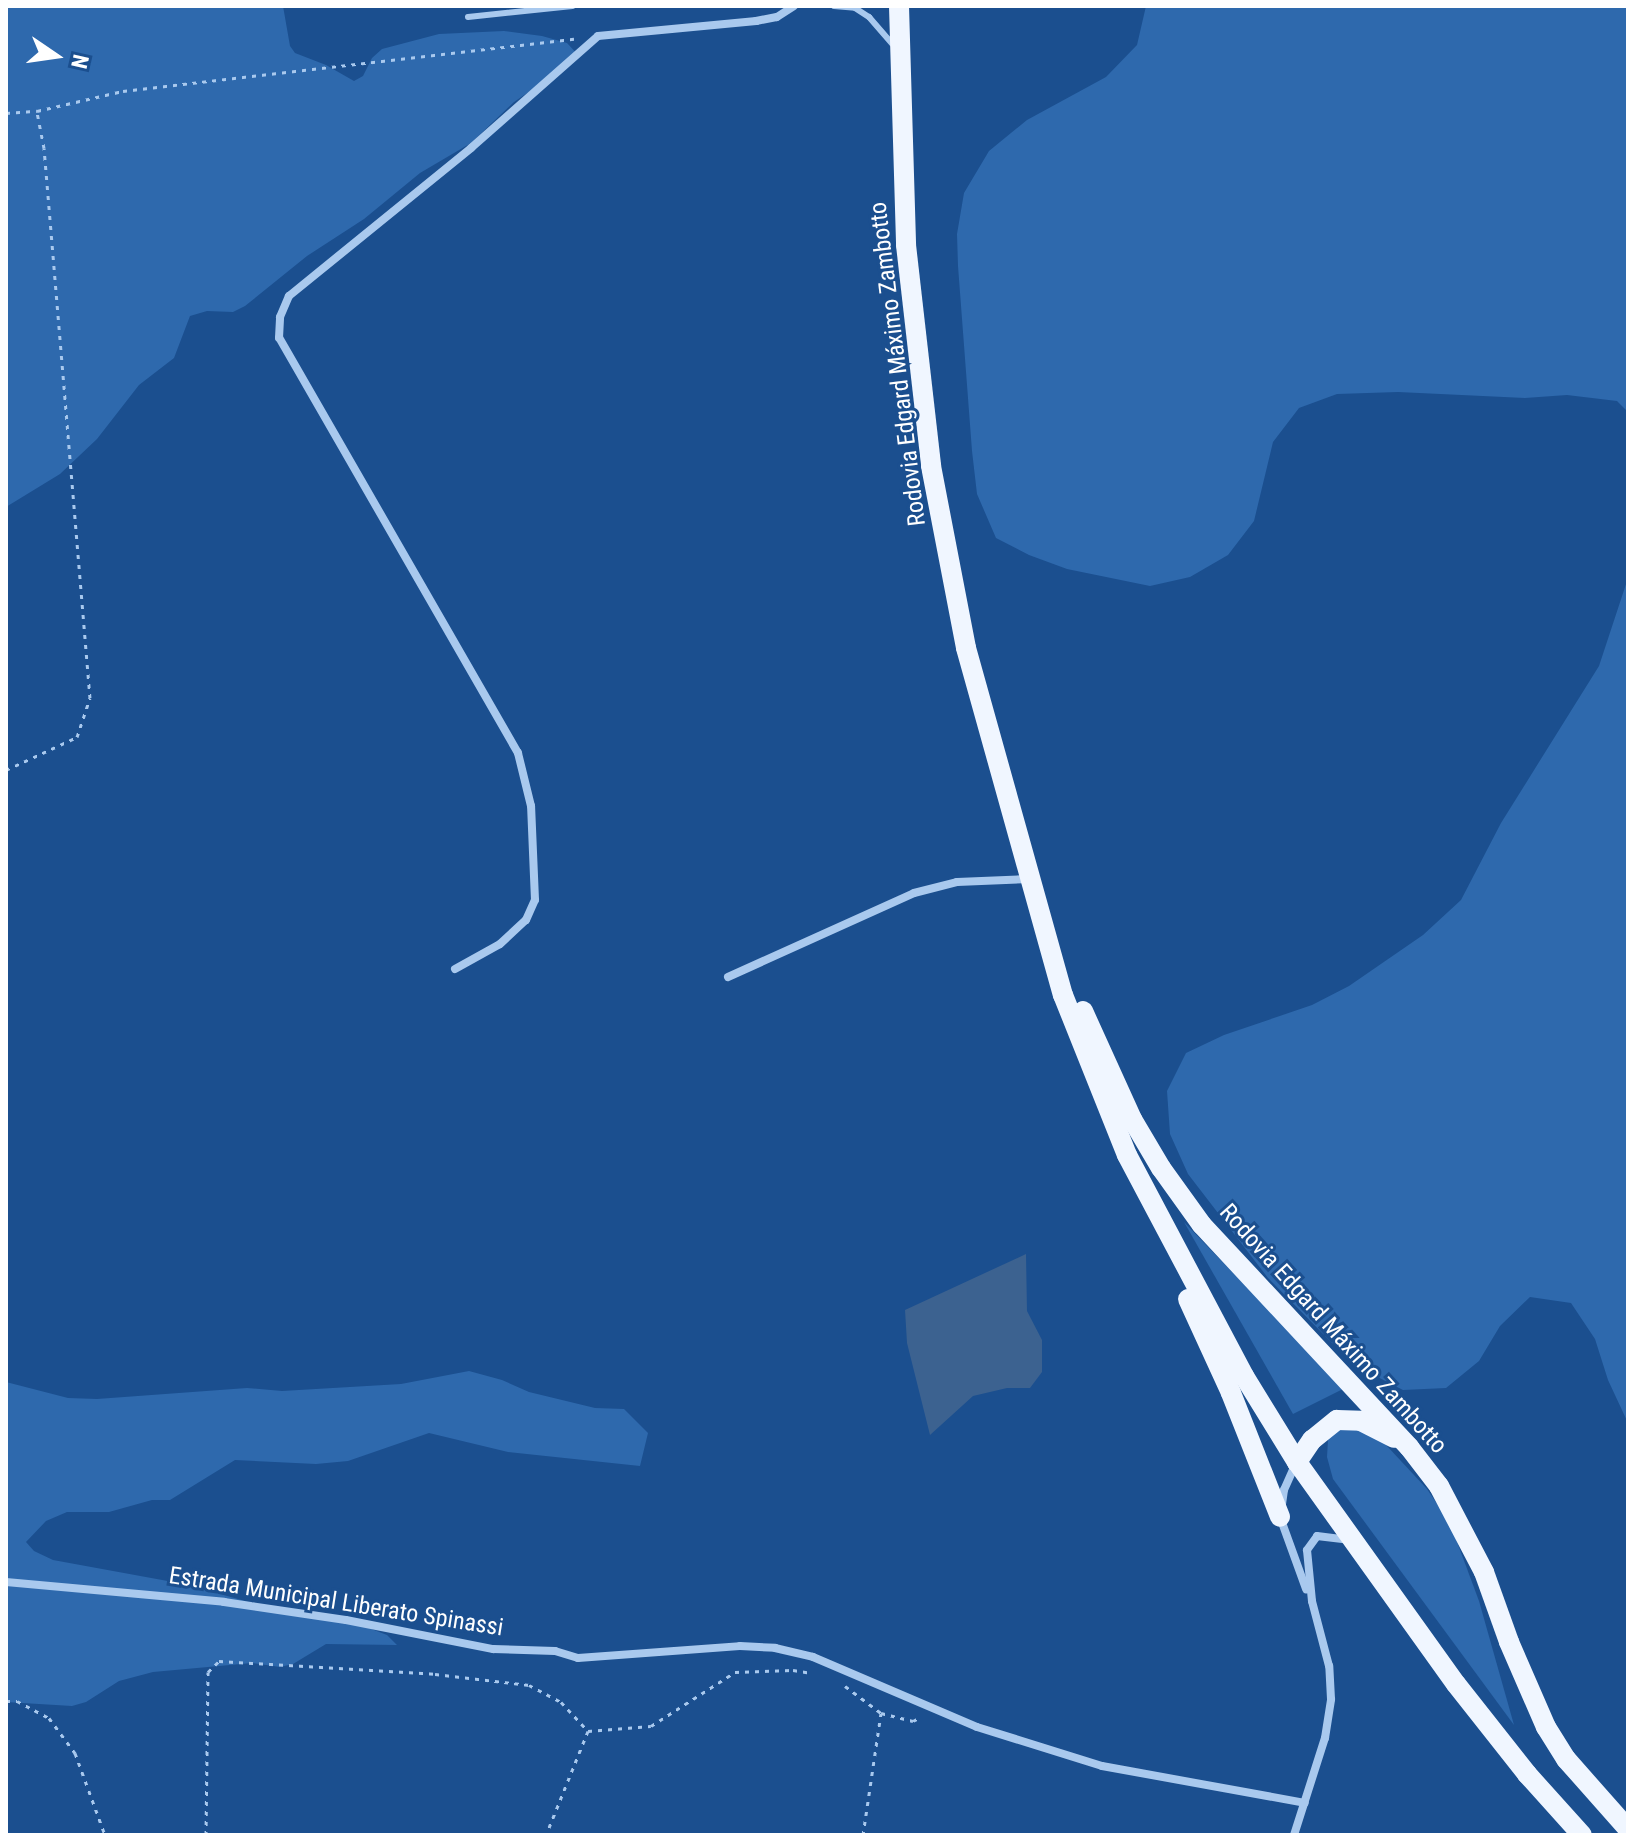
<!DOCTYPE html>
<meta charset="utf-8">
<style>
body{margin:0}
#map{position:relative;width:1634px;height:1841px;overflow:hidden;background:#1b4f8f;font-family:"Roboto Condensed",sans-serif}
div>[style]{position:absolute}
.green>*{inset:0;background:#2e69ad}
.water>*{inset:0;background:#3c6290}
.path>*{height:3px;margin-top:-1.5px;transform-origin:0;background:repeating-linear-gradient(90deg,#a9c9ee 0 4px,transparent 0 10px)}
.service>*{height:6px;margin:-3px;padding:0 3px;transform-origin:3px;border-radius:3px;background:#a9c9ee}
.minor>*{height:8px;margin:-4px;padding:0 4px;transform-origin:4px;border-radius:4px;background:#a9c9ee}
.primary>*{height:20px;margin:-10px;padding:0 10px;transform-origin:10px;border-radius:10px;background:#f0f6ff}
span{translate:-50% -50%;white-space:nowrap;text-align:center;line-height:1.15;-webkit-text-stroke:6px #1b4f8f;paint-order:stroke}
.street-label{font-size:24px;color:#fff}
.frame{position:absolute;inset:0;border:8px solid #fff;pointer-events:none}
.north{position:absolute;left:16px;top:16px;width:80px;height:80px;-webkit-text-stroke:6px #1b4f8f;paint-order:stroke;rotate:103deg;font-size:22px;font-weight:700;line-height:32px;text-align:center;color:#fff}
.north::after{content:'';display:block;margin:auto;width:28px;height:36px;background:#fff;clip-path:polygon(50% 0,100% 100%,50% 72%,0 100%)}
</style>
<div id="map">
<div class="green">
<i style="clip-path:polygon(6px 6px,283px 6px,290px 46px,295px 53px,326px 65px,354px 81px,363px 76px,372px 58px,382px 49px,439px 34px,504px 31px,542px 36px,567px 43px,580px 57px,514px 102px,471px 143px,420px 173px,364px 219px,307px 256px,245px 306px,233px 312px,207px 311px,190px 316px,174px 358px,139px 385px,97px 439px,60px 474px,6px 507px)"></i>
<i style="clip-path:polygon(1146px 6px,1628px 6px,1628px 412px,1617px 401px,1567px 395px,1525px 398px,1398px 392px,1337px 394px,1299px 408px,1273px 442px,1254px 521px,1228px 555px,1190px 577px,1150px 586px,1067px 569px,1029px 555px,996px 538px,977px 494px,972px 451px,958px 266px,957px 234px,964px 193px,989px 151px,1027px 120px,1106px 77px,1137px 45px)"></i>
<i style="clip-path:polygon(1628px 578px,1628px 1423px,1608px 1380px,1595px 1339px,1571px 1303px,1530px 1297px,1500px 1326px,1479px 1361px,1446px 1388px,1403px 1390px,1364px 1370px,1332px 1343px,1268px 1278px,1188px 1174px,1170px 1134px,1167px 1091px,1186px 1053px,1224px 1035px,1312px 1005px,1349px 986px,1423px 935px,1461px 900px,1501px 823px,1599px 666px)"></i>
<i style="clip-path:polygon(1184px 1222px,1341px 1385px,1343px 1389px,1293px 1414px)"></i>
<i style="clip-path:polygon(469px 1371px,502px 1380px,529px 1392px,595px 1408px,624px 1409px,648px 1433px,640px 1466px,508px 1452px,429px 1433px,348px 1461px,316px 1464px,235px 1460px,170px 1500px,152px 1500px,109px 1512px,67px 1512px,46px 1521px,26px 1542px,34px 1551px,53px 1560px,184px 1584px,260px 1605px,361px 1625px,387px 1635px,397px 1645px,326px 1644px,293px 1664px,280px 1667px,252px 1663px,153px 1672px,119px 1681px,86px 1702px,72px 1706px,6px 1702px,6px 1382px,68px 1398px,97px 1399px,247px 1388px,282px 1391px,401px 1384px)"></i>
<i style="clip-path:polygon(1336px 1427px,1374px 1432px,1427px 1489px,1450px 1523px,1479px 1601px,1514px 1725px,1333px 1479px,1327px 1457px,1328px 1440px)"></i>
</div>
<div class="water">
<i style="clip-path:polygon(1026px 1254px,1027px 1311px,1042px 1340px,1042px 1372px,1030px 1388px,1007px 1388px,973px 1396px,930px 1435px,907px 1343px,905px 1310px)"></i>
</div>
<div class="path">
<i style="left:6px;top:113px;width:31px;rotate:-4deg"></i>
<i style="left:6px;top:770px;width:78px;rotate:-24.9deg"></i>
<i style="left:77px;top:737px;width:41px;rotate:-71.6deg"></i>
<i style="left:90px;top:698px;width:552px;rotate:-94.78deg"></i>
<i style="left:44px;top:148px;width:38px;rotate:-101deg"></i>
<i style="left:37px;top:111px;width:88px;rotate:-13.1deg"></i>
<i style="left:123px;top:91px;width:454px;rotate:-6.6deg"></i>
<i style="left:845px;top:1686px;width:45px;rotate:36.9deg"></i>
<i style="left:881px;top:1713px;width:33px;rotate:14deg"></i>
<i style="left:913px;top:1721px;width:7px;rotate:-27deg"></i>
<i style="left:6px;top:1701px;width:11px"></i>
<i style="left:17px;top:1701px;width:36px;rotate:28deg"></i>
<i style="left:49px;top:1718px;width:44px;rotate:53.4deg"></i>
<i style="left:75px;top:1753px;width:87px;rotate:69.9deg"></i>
<i style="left:588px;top:1731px;width:63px;rotate:-4.5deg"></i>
<i style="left:651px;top:1726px;width:100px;rotate:-32.7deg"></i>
<i style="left:735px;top:1672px;width:58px;rotate:-2deg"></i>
<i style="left:793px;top:1670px;width:19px;rotate:9deg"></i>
<i style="left:206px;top:1835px;width:163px;rotate:-89.3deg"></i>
<i style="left:208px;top:1672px;width:16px;rotate:-45deg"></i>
<i style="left:219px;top:1661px;width:216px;rotate:3.4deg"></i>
<i style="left:435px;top:1674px;width:95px;rotate:6.7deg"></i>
<i style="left:529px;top:1685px;width:36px;rotate:28deg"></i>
<i style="left:561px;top:1702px;width:40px;rotate:47deg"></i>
<i style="left:588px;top:1731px;width:112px;rotate:112deg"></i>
<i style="left:863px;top:1835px;width:123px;rotate:-81.6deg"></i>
</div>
<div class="service">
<i style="left:834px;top:6px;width:21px;rotate:5deg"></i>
<i style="left:855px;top:8px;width:17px;rotate:33deg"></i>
<i style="left:869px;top:17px;width:35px;rotate:49deg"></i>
<i style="left:468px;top:17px;width:105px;rotate:-6deg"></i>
</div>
<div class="minor">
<i style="left:455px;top:969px;width:51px;rotate:-29.1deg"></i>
<i style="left:500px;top:944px;width:35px;rotate:-43deg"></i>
<i style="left:526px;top:920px;width:22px;rotate:-66deg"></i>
<i style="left:535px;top:900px;width:94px;rotate:-92.4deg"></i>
<i style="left:531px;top:806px;width:55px;rotate:-103.8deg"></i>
<i style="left:518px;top:753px;width:479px;rotate:-119.9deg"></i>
<i style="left:279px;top:338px;width:21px;rotate:-87deg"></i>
<i style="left:280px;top:317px;width:23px;rotate:-67deg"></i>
<i style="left:289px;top:296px;width:235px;rotate:-39.1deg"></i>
<i style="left:471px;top:148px;width:169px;rotate:-41.4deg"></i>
<i style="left:598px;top:36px;width:159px;rotate:-5.4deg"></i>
<i style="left:756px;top:21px;width:21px;rotate:-11deg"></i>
<i style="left:777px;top:17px;width:20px;rotate:-33deg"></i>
<i style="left:728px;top:977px;width:204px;rotate:-24.3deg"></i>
<i style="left:914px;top:893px;width:44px;rotate:-14.3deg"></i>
<i style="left:957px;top:882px;width:72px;rotate:-2.4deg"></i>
<i style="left:1296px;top:1463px;width:30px;rotate:114deg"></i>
<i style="left:1284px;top:1490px;width:27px;rotate:98deg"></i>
<i style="left:1280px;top:1517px;width:77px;rotate:70.1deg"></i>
<i style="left:6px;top:1582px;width:219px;rotate:5.2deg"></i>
<i style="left:224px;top:1602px;width:123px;rotate:8.4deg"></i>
<i style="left:346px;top:1620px;width:150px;rotate:11.2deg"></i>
<i style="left:493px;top:1649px;width:62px;rotate:1.8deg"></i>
<i style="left:555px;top:1651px;width:24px;rotate:17deg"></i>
<i style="left:578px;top:1658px;width:162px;rotate:-4.2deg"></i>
<i style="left:740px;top:1646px;width:35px;rotate:3deg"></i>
<i style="left:775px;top:1648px;width:39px;rotate:13deg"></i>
<i style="left:813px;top:1657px;width:178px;rotate:23.1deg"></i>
<i style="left:977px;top:1727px;width:131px;rotate:17.3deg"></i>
<i style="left:1102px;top:1766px;width:206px;rotate:10.3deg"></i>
<i style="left:1294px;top:1835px;width:102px;rotate:-72.3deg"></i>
<i style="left:1325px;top:1738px;width:39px;rotate:-81deg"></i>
<i style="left:1331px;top:1699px;width:33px;rotate:-93deg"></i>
<i style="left:1329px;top:1666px;width:67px;rotate:-104.7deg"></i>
<i style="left:1312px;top:1601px;width:51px;rotate:-95.6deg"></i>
<i style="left:1307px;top:1550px;width:17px;rotate:-54deg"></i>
<i style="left:1317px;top:1536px;width:32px;rotate:7deg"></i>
</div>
<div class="primary">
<i style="left:899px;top:6px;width:239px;rotate:88.3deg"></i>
<i style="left:906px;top:245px;width:222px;rotate:83.5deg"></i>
<i style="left:931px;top:466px;width:185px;rotate:79.1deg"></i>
<i style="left:966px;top:648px;width:360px;rotate:74.4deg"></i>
<i style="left:1063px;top:995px;width:172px;rotate:68.2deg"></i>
<i style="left:1127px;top:1155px;width:250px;rotate:62.1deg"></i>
<i style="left:1244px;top:1376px;width:101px;rotate:58.4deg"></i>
<i style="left:1297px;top:1462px;width:273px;rotate:54.4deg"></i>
<i style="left:1456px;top:1684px;width:115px;rotate:51.7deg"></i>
<i style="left:1527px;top:1774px;width:82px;rotate:48deg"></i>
<i style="left:1083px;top:1011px;width:119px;rotate:65.6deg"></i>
<i style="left:1132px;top:1119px;width:57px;rotate:59.4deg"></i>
<i style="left:1161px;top:1168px;width:70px;rotate:54.3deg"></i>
<i style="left:1202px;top:1225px;width:304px;rotate:47deg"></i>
<i style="left:1409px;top:1447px;width:49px;rotate:52.4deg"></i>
<i style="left:1439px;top:1486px;width:97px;rotate:62.4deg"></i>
<i style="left:1484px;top:1572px;width:74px;rotate:70.3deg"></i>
<i style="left:1509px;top:1642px;width:93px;rotate:66.5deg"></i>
<i style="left:1546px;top:1727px;width:38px;rotate:58deg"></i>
<i style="left:1566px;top:1759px;width:94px;rotate:48.5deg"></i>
<i style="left:1188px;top:1299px;width:103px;rotate:65.4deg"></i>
<i style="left:1231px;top:1393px;width:133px;rotate:68.4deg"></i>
<i style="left:1297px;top:1462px;width:27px;rotate:-56deg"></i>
<i style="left:1312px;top:1440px;width:32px;rotate:-39deg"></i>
<i style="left:1337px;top:1420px;width:24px;rotate:2deg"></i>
<i style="left:1361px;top:1421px;width:37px;rotate:27deg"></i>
</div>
<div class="street-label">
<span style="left:898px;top:364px;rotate:-97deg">Rodovia Edgard Máximo Zambotto</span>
<span style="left:1333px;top:1329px;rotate:48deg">Rodovia Edgard Máximo Zambotto</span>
<span style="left:336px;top:1602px;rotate:9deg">Estrada Municipal Liberato Spinassi</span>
</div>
<div class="frame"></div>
<div class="north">N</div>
</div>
